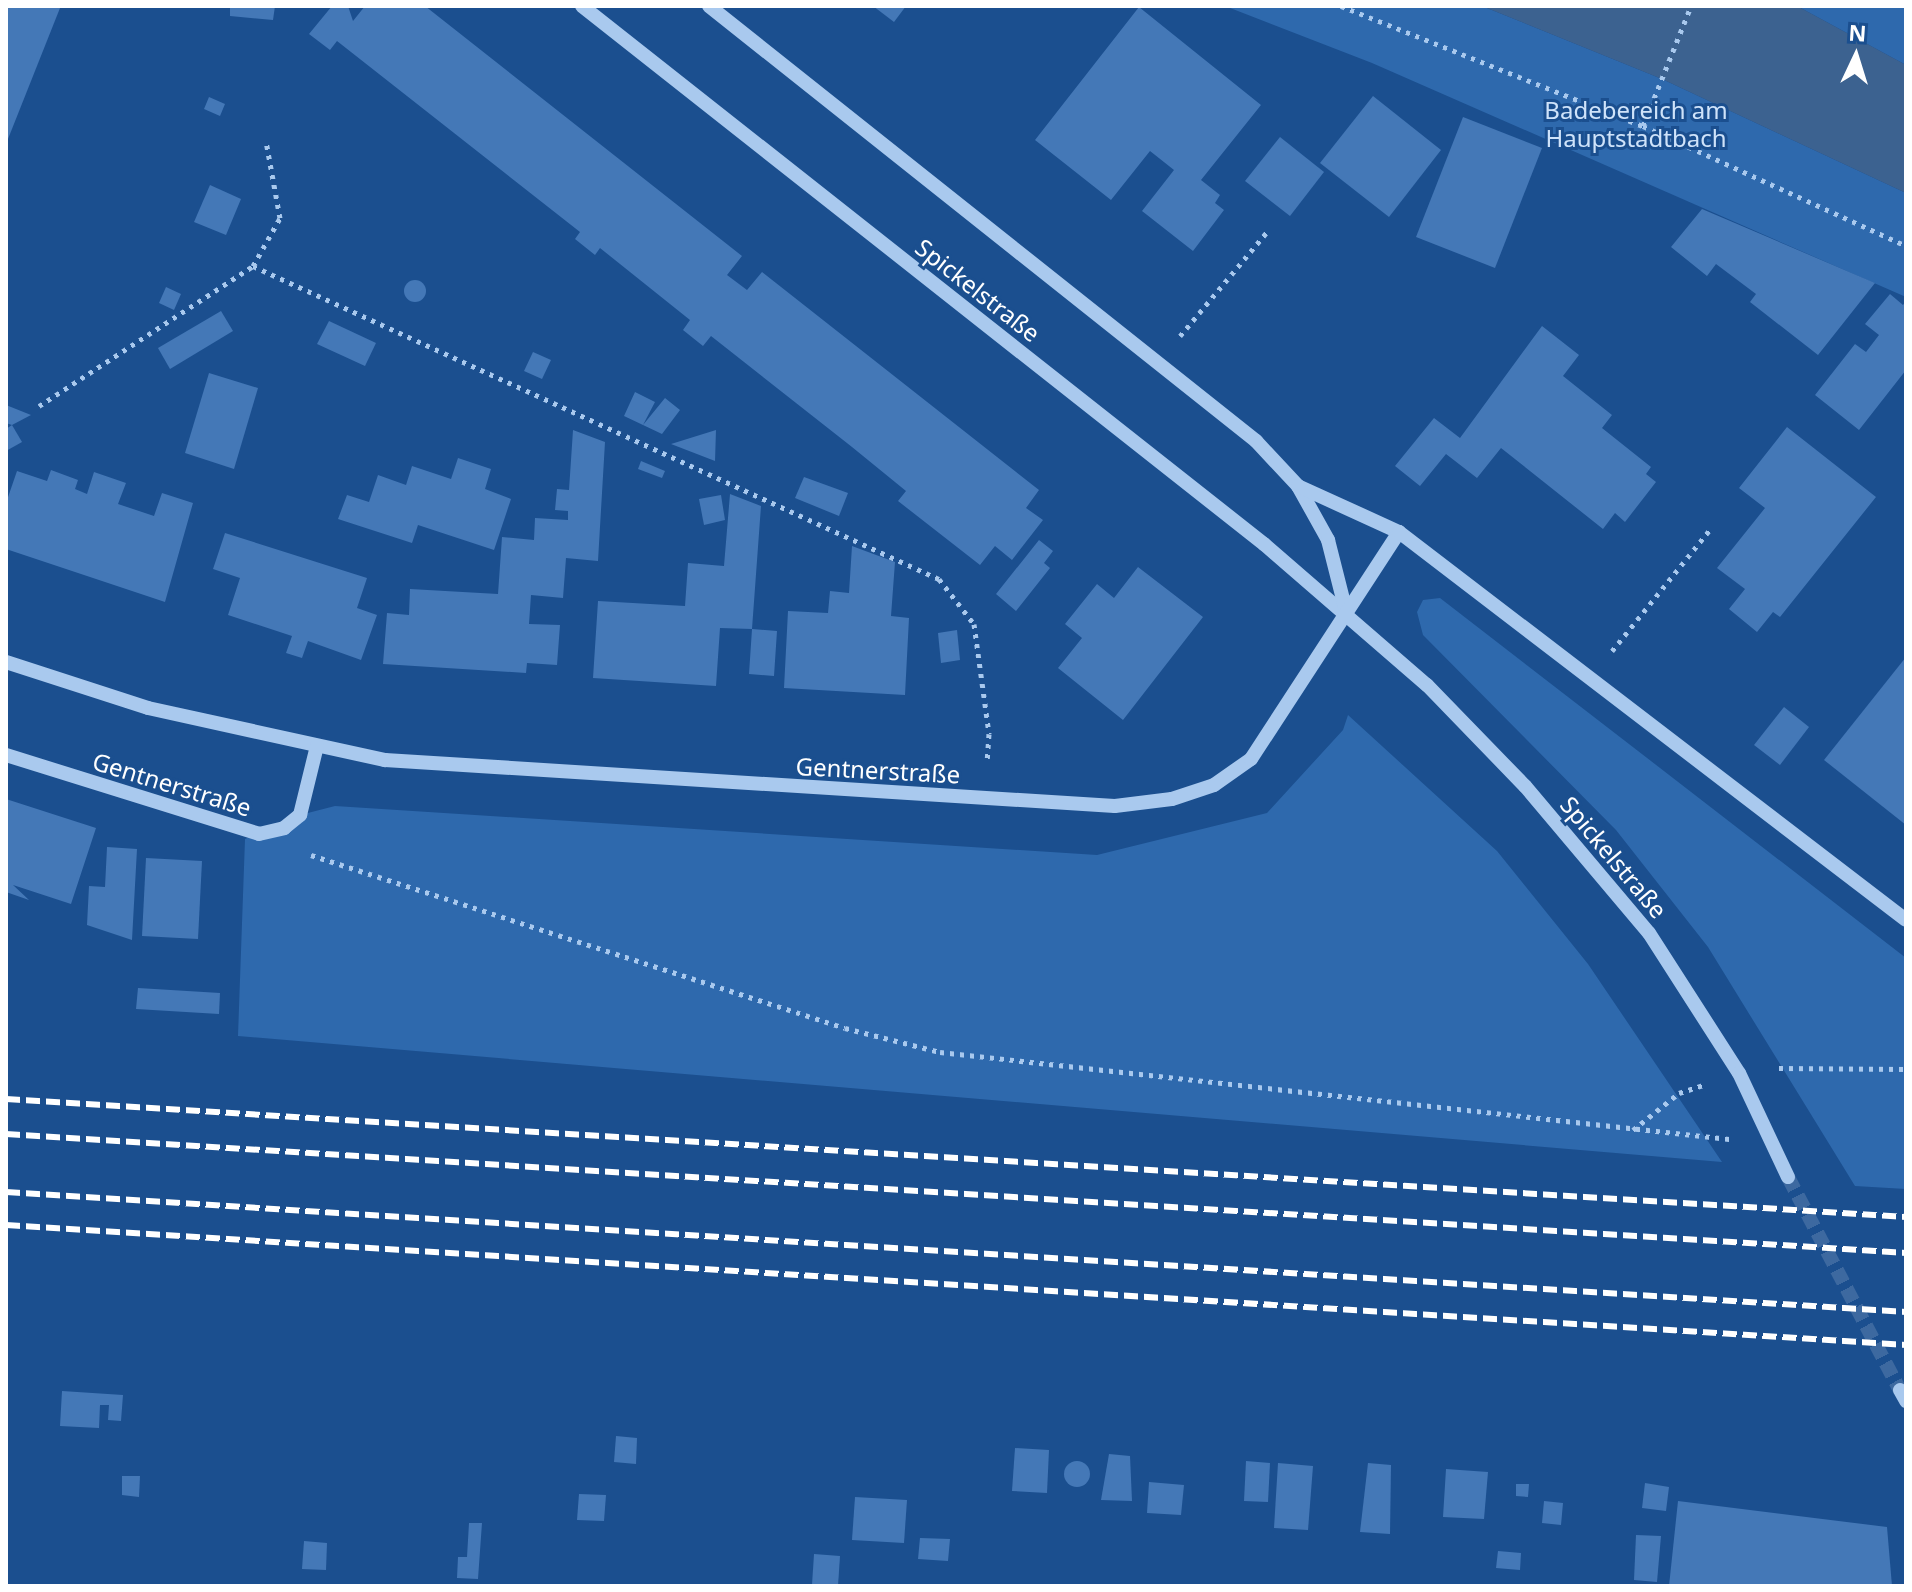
<!DOCTYPE html>
<meta charset="utf-8">
<style>
body{margin:0}
#map{position:relative;width:1912px;height:1592px;overflow:hidden;background:#1b4f8f;font-family:"Noto Sans",sans-serif}
div>[style]{position:absolute}
.green>*{inset:0;background:#2e69ad}
.water>*{inset:0;background:#3c6290}
.building>*{inset:0;background:#4478b7}
.round{border-radius:50%}
.minor-tunnel>*{height:14px;margin-top:-7px;transform-origin:0;background:repeating-linear-gradient(90deg,#3d69a0 0 14px,transparent 0 21px)}
.path>*{height:5px;margin-top:-2.5px;transform-origin:0;background:repeating-linear-gradient(90deg,#a9c9ee 0 4px,transparent 0 10px)}
.minor>*{height:14px;margin:-7px;padding:0 7px;transform-origin:7px;border-radius:7px;background:#a9c9ee}
.rail>*{height:6px;margin-top:-3px;transform-origin:0;background:repeating-linear-gradient(90deg,#fff 0 14px,transparent 0 20px)}
span{translate:-50% -50%;white-space:nowrap;text-align:center;line-height:1.15;-webkit-text-stroke:6px #1b4f8f;paint-order:stroke}
.park-label{font-size:24px;color:#cfe3fa}
.street-label{font-size:24px;color:#fff}
.frame{position:absolute;inset:0;border:8px solid #fff;pointer-events:none}
.north{position:absolute;left:1816px;top:16px;width:80px;height:80px;-webkit-text-stroke:6px #1b4f8f;paint-order:stroke;rotate:4deg;font-size:22px;font-weight:700;line-height:32px;text-align:center;color:#fff}
.north::after{content:'';display:block;margin:auto;width:28px;height:36px;background:#fff;clip-path:polygon(50% 0,100% 100%,50% 72%,0 100%)}
</style>
<div id="map">
<div class="green">
<i style="clip-path:polygon(1225px 6px,1482px 6px,1662px 79px,1906px 193px,1906px 297px,1372px 63px)"></i>
<i style="clip-path:polygon(1797px 6px,1906px 6px,1906px 65px)"></i>
<i style="clip-path:polygon(1440px 598px,1906px 958px,1906px 1189px,1855px 1186px,1708px 947px,1616px 830px,1423px 635px,1417px 612px,1423px 600px)"></i>
<i style="clip-path:polygon(1348px 715px,1497px 851px,1588px 964px,1722px 1162px,238px 1036px,245px 839px,300px 815px,335px 806px,1097px 855px,1267px 813px,1343px 730px)"></i>
</div>
<div class="water">
<i style="clip-path:polygon(1482px 6px,1797px 6px,1906px 65px,1906px 193px,1662px 79px)"></i>
</div>
<div class="building">
<i style="clip-path:polygon(6px 6px,60px 8px,6px 144px)"></i>
<i style="clip-path:polygon(230px 6px,275px 6px,273px 20px,230px 16px)"></i>
<i style="clip-path:polygon(332px 6px,348px 6px,353px 21px,365px 6px,425px 6px,742px 256px,727px 275px,747px 290px,762px 272px,1039px 490px,1026px 508px,1043px 520px,1012px 560px,995px 546px,980px 565px,898px 501px,906px 491px,852px 447px,711px 336px,703px 346px,683px 330px,690px 320px,600px 248px,595px 255px,575px 239px,580px 232px,337px 41px,330px 50px,309px 34px)"></i>
<i style="clip-path:polygon(873px 6px,906px 6px,894px 22px)"></i>
<i style="clip-path:polygon(1139px 7px,1261px 105px,1201px 180px,1220px 195px,1215px 203px,1224px 210px,1193px 251px,1142px 211px,1174px 170px,1150px 151px,1111px 200px,1035px 140px)"></i>
<i style="clip-path:polygon(1373px 96px,1441px 150px,1389px 217px,1320px 163px)"></i>
<i style="clip-path:polygon(209px 97px,225px 104px,220px 116px,204px 109px)"></i>
<i style="clip-path:polygon(1463px 117px,1542px 148px,1495px 268px,1416px 237px)"></i>
<i style="clip-path:polygon(1280px 137px,1324px 172px,1290px 216px,1245px 181px)"></i>
<i style="clip-path:polygon(210px 185px,241px 199px,226px 235px,194px 222px)"></i>
<i style="clip-path:polygon(1702px 209px,1875px 283px,1818px 355px,1750px 302px,1756px 294px,1716px 264px,1707px 276px,1671px 247px)"></i>
<i class="round" style="left:404px;top:280px;width:22px;height:22px"></i>
<i style="clip-path:polygon(166px 287px,181px 294px,174px 310px,159px 303px)"></i>
<i style="clip-path:polygon(1890px 294px,1903px 305px,1906px 301px,1906px 370px,1859px 430px,1815px 395px,1855px 344px,1866px 352px,1879px 335px,1865px 324px)"></i>
<i style="clip-path:polygon(221px 311px,233px 331px,170px 369px,158px 348px)"></i>
<i style="clip-path:polygon(329px 321px,376px 343px,365px 366px,317px 344px)"></i>
<i style="clip-path:polygon(1542px 326px,1579px 355px,1563px 376px,1612px 415px,1602px 428px,1651px 467px,1646px 474px,1656px 482px,1625px 522px,1615px 513px,1603px 529px,1501px 448px,1477px 478px,1446px 454px,1420px 486px,1395px 466px,1434px 418px,1460px 438px)"></i>
<i style="clip-path:polygon(533px 352px,551px 360px,542px 379px,524px 371px)"></i>
<i style="clip-path:polygon(209px 373px,258px 388px,234px 469px,185px 453px)"></i>
<i style="clip-path:polygon(635px 392px,655px 402px,643px 425px,665px 398px,680px 410px,662px 434px,624px 416px)"></i>
<i style="clip-path:polygon(6px 405px,31px 415px,12px 425px,6px 423px)"></i>
<i style="clip-path:polygon(12px 425px,22px 442px,6px 451px,6px 429px)"></i>
<i style="clip-path:polygon(1787px 427px,1876px 497px,1780px 617px,1773px 612px,1757px 632px,1729px 609px,1745px 589px,1717px 568px,1765px 508px,1739px 488px)"></i>
<i style="clip-path:polygon(573px 430px,605px 442px,598px 561px,566px 558px,563px 598px,531px 595px,529px 624px,560px 625px,557px 665px,527px 663px,526px 673px,383px 664px,387px 613px,409px 615px,410px 589px,498px 594px,502px 537px,534px 540px,535px 518px,568px 520px,568px 511px,555px 510px,557px 489px,569px 490px)"></i>
<i style="clip-path:polygon(716px 430px,715px 461px,671px 444px)"></i>
<i style="clip-path:polygon(458px 458px,491px 469px,485px 489px,511px 499px,494px 550px,418px 525px,412px 543px,338px 519px,347px 495px,369px 502px,378px 475px,406px 485px,412px 466px,451px 479px)"></i>
<i style="clip-path:polygon(641px 461px,665px 471px,662px 478px,638px 469px)"></i>
<i style="clip-path:polygon(51px 470px,78px 480px,75px 489px,87px 494px,94px 472px,126px 483px,118px 504px,154px 516px,162px 493px,193px 503px,165px 602px,6px 549px,6px 503px,17px 471px,47px 481px)"></i>
<i style="clip-path:polygon(804px 477px,848px 493px,839px 516px,795px 498px)"></i>
<i style="clip-path:polygon(730px 494px,761px 506px,752px 629px,777px 631px,774px 676px,749px 674px,752px 629px,720px 628px,716px 686px,593px 678px,598px 601px,685px 606px,688px 563px,724px 566px)"></i>
<i style="clip-path:polygon(721px 495px,725px 520px,704px 525px,699px 499px)"></i>
<i style="clip-path:polygon(225px 533px,367px 578px,357px 608px,377px 615px,361px 660px,308px 641px,302px 658px,286px 653px,292px 636px,228px 615px,240px 578px,213px 569px)"></i>
<i style="clip-path:polygon(1039px 540px,1053px 551px,1044px 563px,1050px 568px,1016px 611px,996px 594px)"></i>
<i style="clip-path:polygon(852px 546px,895px 562px,891px 616px,909px 618px,905px 695px,784px 688px,788px 611px,828px 613px,830px 591px,849px 593px)"></i>
<i style="clip-path:polygon(1138px 567px,1203px 617px,1123px 720px,1058px 668px,1082px 638px,1065px 624px,1097px 584px,1114px 598px)"></i>
<i style="clip-path:polygon(957px 630px,960px 660px,941px 663px,938px 633px)"></i>
<i style="clip-path:polygon(1906px 657px,1906px 825px,1824px 760px)"></i>
<i style="clip-path:polygon(1784px 707px,1809px 727px,1780px 765px,1754px 745px)"></i>
<i style="clip-path:polygon(6px 799px,96px 828px,71px 904px,13px 885px,29px 900px,6px 892px)"></i>
<i style="clip-path:polygon(107px 847px,137px 849px,132px 940px,87px 925px,89px 886px,105px 887px)"></i>
<i style="clip-path:polygon(146px 858px,202px 861px,198px 939px,142px 936px)"></i>
<i style="clip-path:polygon(138px 988px,220px 993px,219px 1014px,136px 1009px)"></i>
<i style="clip-path:polygon(62px 1391px,123px 1395px,121px 1421px,108px 1420px,109px 1405px,100px 1405px,99px 1428px,60px 1426px)"></i>
<i style="clip-path:polygon(616px 1436px,637px 1438px,636px 1464px,614px 1462px)"></i>
<i style="clip-path:polygon(1015px 1448px,1049px 1450px,1047px 1493px,1012px 1491px)"></i>
<i style="clip-path:polygon(1109px 1454px,1130px 1456px,1132px 1501px,1101px 1500px)"></i>
<i class="round" style="left:1064px;top:1461px;width:26px;height:26px"></i>
<i style="clip-path:polygon(1246px 1461px,1270px 1463px,1268px 1502px,1244px 1501px)"></i>
<i style="clip-path:polygon(1278px 1463px,1313px 1466px,1308px 1530px,1274px 1528px)"></i>
<i style="clip-path:polygon(1368px 1463px,1391px 1465px,1390px 1534px,1360px 1532px)"></i>
<i style="clip-path:polygon(1446px 1469px,1488px 1472px,1484px 1519px,1443px 1517px)"></i>
<i style="clip-path:polygon(122px 1476px,140px 1476px,139px 1497px,122px 1495px)"></i>
<i style="clip-path:polygon(1149px 1482px,1184px 1485px,1181px 1515px,1147px 1513px)"></i>
<i style="clip-path:polygon(1645px 1483px,1669px 1487px,1666px 1511px,1642px 1508px)"></i>
<i style="clip-path:polygon(1516px 1484px,1529px 1484px,1528px 1497px,1516px 1496px)"></i>
<i style="clip-path:polygon(579px 1494px,606px 1495px,604px 1521px,577px 1520px)"></i>
<i style="clip-path:polygon(855px 1497px,907px 1500px,904px 1543px,852px 1540px)"></i>
<i style="clip-path:polygon(1544px 1501px,1563px 1503px,1561px 1525px,1542px 1523px)"></i>
<i style="clip-path:polygon(1678px 1501px,1887px 1527px,1892px 1586px,1669px 1586px)"></i>
<i style="clip-path:polygon(469px 1523px,482px 1523px,478px 1579px,457px 1578px,458px 1557px,467px 1557px)"></i>
<i style="clip-path:polygon(1636px 1535px,1661px 1536px,1657px 1582px,1634px 1580px)"></i>
<i style="clip-path:polygon(920px 1538px,950px 1539px,948px 1561px,918px 1559px)"></i>
<i style="clip-path:polygon(304px 1541px,327px 1543px,326px 1570px,302px 1569px)"></i>
<i style="clip-path:polygon(1498px 1551px,1521px 1553px,1520px 1570px,1496px 1568px)"></i>
<i style="clip-path:polygon(814px 1554px,840px 1556px,838px 1586px,812px 1585px)"></i>
</div>
<div class="minor-tunnel">
<i style="left:1788px;top:1177px;width:241px;rotate:62.3deg"></i>
</div>
<div class="path">
<i style="left:1341px;top:6px;width:325px;rotate:21.7deg"></i>
<i style="left:1643px;top:126px;width:289px;rotate:24.5deg"></i>
<i style="left:1643px;top:126px;width:129px;rotate:-68.2deg"></i>
<i style="left:253px;top:266px;width:55px;rotate:-60.6deg"></i>
<i style="left:280px;top:218px;width:78px;rotate:-100.3deg"></i>
<i style="left:1180px;top:336px;width:136px;rotate:-50.1deg"></i>
<i style="left:39px;top:406px;width:256px;rotate:-33.2deg"></i>
<i style="left:253px;top:266px;width:754px;rotate:24.53deg"></i>
<i style="left:939px;top:579px;width:57px;rotate:52.1deg"></i>
<i style="left:974px;top:624px;width:111px;rotate:82.2deg"></i>
<i style="left:989px;top:734px;width:27px;rotate:94deg"></i>
<i style="left:1612px;top:651px;width:159px;rotate:-51.1deg"></i>
<i style="left:311px;top:855px;width:561px;rotate:17.95deg"></i>
<i style="left:845px;top:1028px;width:98px;rotate:14.2deg"></i>
<i style="left:940px;top:1052px;width:794px;rotate:6.29deg"></i>
<i style="left:1779px;top:1068px;width:127px;rotate:0.5deg"></i>
<i style="left:1633px;top:1130px;width:59px;rotate:-38.8deg"></i>
<i style="left:1679px;top:1093px;width:26px;rotate:-18deg"></i>
</div>
<div class="minor">
<i style="left:582px;top:6px;width:869px;rotate:38.27deg"></i>
<i style="left:1264px;top:544px;width:216px;rotate:40.9deg"></i>
<i style="left:1427px;top:685px;width:141px;rotate:45.9deg"></i>
<i style="left:1525px;top:786px;width:192px;rotate:49.9deg"></i>
<i style="left:1649px;top:933px;width:166px;rotate:57.3deg"></i>
<i style="left:1739px;top:1073px;width:115px;rotate:64.8deg"></i>
<i style="left:709px;top:6px;width:699px;rotate:38.49deg"></i>
<i style="left:1256px;top:441px;width:62px;rotate:47deg"></i>
<i style="left:1298px;top:486px;width:62px;rotate:60.9deg"></i>
<i style="left:1328px;top:540px;width:73px;rotate:75.8deg"></i>
<i style="left:1298px;top:486px;width:111px;rotate:24.5deg"></i>
<i style="left:6px;top:662px;width:149px;rotate:17.9deg"></i>
<i style="left:148px;top:708px;width:243px;rotate:12.4deg"></i>
<i style="left:385px;top:760px;width:731px;rotate:3.61deg"></i>
<i style="left:1115px;top:806px;width:57px;rotate:-7deg"></i>
<i style="left:1172px;top:799px;width:44px;rotate:-18.4deg"></i>
<i style="left:1214px;top:785px;width:45px;rotate:-35.1deg"></i>
<i style="left:1251px;top:759px;width:271px;rotate:-56.9deg"></i>
<i style="left:1399px;top:532px;width:638px;rotate:37.43deg"></i>
<i style="left:6px;top:755px;width:265px;rotate:17.3deg"></i>
<i style="left:259px;top:834px;width:26px;rotate:-13deg"></i>
<i style="left:284px;top:828px;width:21px;rotate:-39deg"></i>
<i style="left:300px;top:815px;width:71px;rotate:-76.2deg"></i>
<i style="left:1900px;top:1390px;width:13px;rotate:61deg"></i>
</div>
<div class="rail">
<i style="left:6px;top:1099px;width:1904px;rotate:3.55deg"></i>
<i style="left:6px;top:1134px;width:1904px;rotate:3.58deg"></i>
<i style="left:6px;top:1192px;width:1904px;rotate:3.61deg"></i>
<i style="left:6px;top:1225px;width:1904px;rotate:3.61deg"></i>
</div>
<div class="park-label">
<span style="left:1636px;top:124px">Badebereich am<br>Hauptstadtbach</span>
</div>
<div class="street-label">
<span style="left:978px;top:290px;rotate:38deg">Spickelstraße</span>
<span style="left:878px;top:770px;rotate:3deg">Gentnerstraße</span>
<span style="left:172px;top:784px;rotate:17deg">Gentnerstraße</span>
<span style="left:1614px;top:857px;rotate:50deg">Spickelstraße</span>
</div>
<div class="frame"></div>
<div class="north">N</div>
</div>
